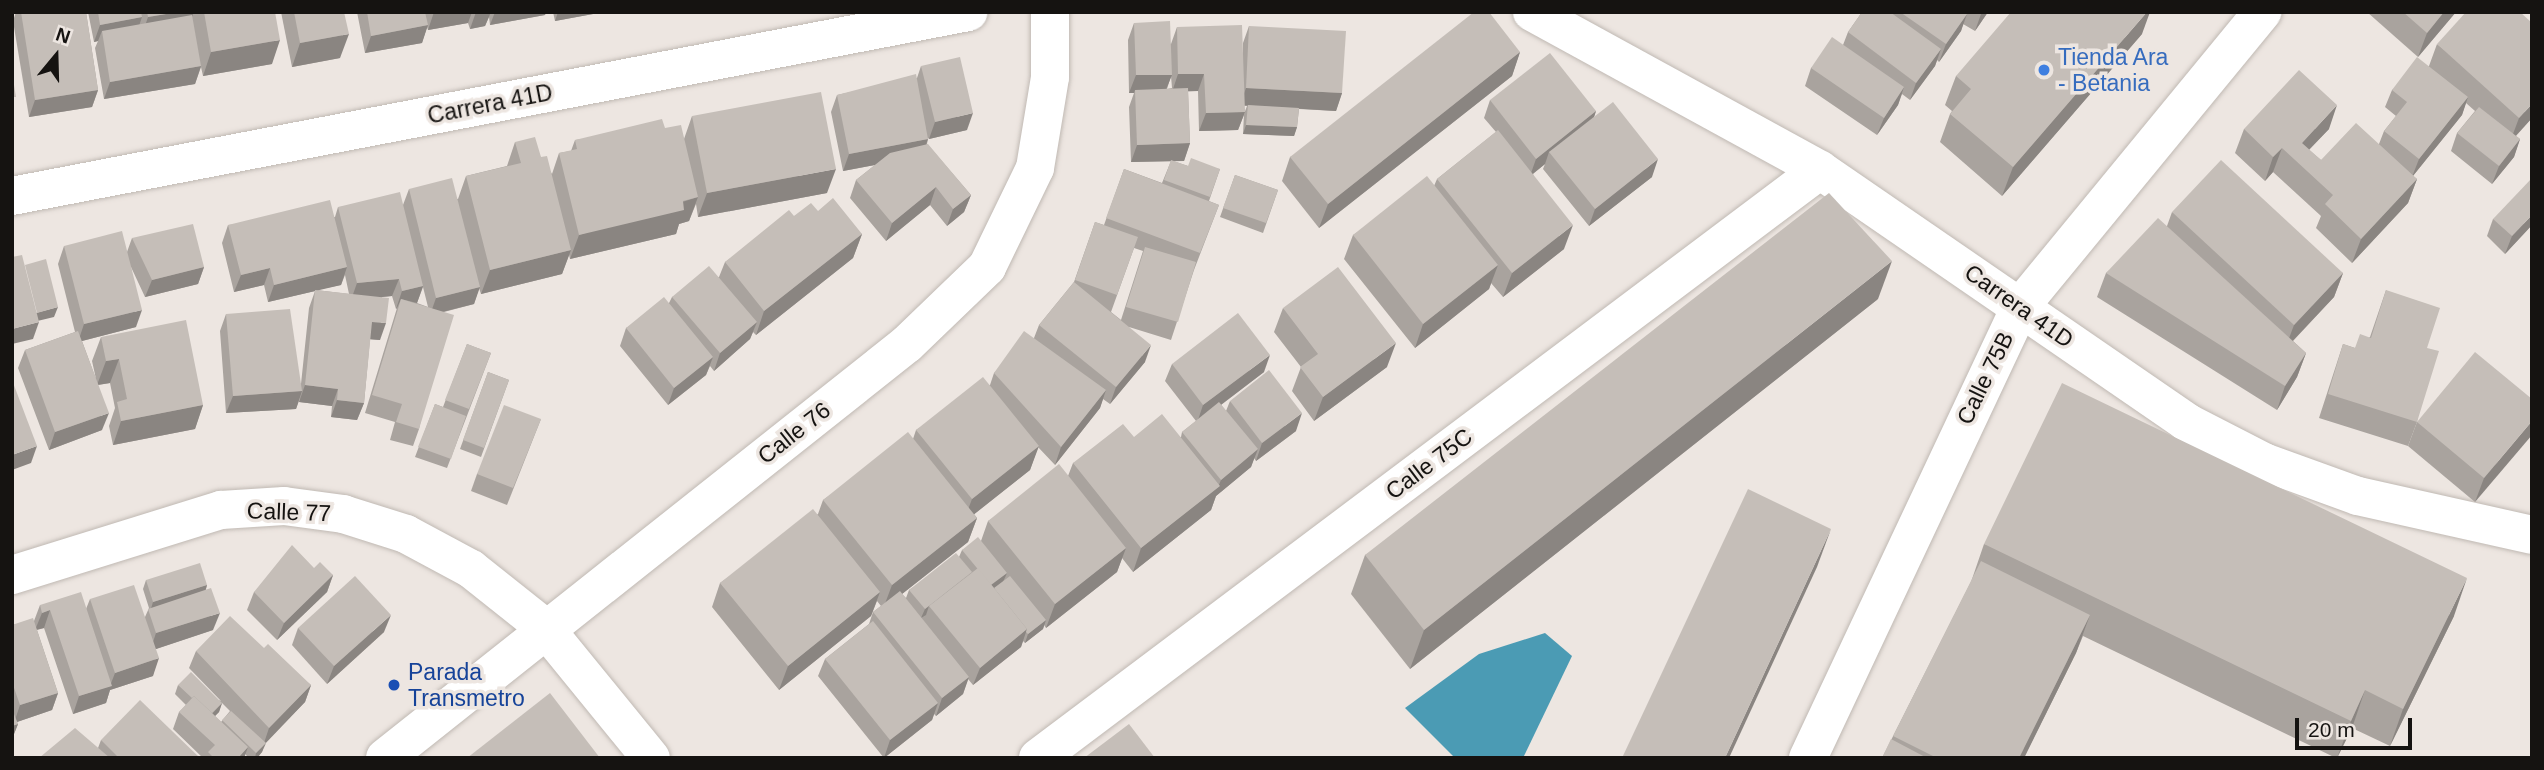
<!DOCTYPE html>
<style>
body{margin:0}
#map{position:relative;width:2544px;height:770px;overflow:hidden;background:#ede6e1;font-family:Arial,sans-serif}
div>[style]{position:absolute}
.water>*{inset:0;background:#4b9bb4}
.roads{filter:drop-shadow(0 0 2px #c0b9b3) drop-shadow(0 0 2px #c0b9b3)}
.street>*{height:38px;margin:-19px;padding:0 19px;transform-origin:19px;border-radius:19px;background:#fff}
.secondary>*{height:38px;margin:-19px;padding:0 19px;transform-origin:19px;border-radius:19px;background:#fff}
.wall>*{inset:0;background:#a9a39e}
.shaded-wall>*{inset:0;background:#8a8581}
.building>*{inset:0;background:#c5beb8}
.dots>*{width:19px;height:19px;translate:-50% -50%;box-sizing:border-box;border:4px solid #ede6e1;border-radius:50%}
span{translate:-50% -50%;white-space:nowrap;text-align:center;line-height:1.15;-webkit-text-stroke:7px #ede6e1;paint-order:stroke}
.shop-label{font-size:23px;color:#366cbe}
.left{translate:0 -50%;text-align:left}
.street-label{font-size:23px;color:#151311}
.transit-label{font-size:23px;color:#164399}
.frame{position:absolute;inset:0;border:14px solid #151311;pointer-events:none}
.north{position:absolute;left:21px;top:21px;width:70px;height:70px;-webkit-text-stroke:5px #ede6e1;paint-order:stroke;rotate:19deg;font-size:19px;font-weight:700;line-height:28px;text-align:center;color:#151311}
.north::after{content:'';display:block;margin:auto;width:24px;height:32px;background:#151311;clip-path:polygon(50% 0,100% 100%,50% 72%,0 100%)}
.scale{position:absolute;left:2295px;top:718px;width:117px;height:32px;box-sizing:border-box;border:4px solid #151311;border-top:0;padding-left:9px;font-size:21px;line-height:24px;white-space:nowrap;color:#151311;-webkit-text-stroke:5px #ede6e1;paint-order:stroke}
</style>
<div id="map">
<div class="water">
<i style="clip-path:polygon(1545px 633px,1572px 656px,1523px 758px,1455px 758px,1405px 708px,1479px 654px)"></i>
</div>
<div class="roads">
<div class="street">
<i style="left:1532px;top:12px;width:328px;rotate:28.7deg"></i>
<i style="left:1820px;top:170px;width:444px;rotate:34.5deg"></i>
<i style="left:2186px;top:422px;width:88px;rotate:27.1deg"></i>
<i style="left:2264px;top:462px;width:100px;rotate:19.9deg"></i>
<i style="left:2358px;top:496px;width:178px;rotate:12.6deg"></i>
<i style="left:12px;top:196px;width:974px;rotate:-10.89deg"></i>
<i style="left:12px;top:575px;width:219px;rotate:-17.3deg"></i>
<i style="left:221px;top:510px;width:63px;rotate:-3.6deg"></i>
<i style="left:284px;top:506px;width:60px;rotate:7.7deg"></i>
<i style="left:343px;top:514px;width:66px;rotate:17.6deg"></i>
<i style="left:406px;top:534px;width:74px;rotate:28.3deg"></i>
<i style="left:471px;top:569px;width:93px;rotate:38.5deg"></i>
<i style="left:544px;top:627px;width:169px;rotate:50.8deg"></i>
<i style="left:1038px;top:758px;width:978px;rotate:-36.94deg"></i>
<i style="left:1808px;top:758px;width:498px;rotate:-64.8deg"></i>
<i style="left:2020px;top:307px;width:382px;rotate:-50.6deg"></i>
</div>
<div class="secondary">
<i style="left:385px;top:758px;width:666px;rotate:-38.42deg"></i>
<i style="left:907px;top:344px;width:111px;rotate:-43.9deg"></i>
<i style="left:987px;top:267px;width:110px;rotate:-64.1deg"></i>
<i style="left:1035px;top:168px;width:92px;rotate:-80.6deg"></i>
<i style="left:1050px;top:77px;width:65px;rotate:-90deg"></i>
</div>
</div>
<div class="wall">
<i style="clip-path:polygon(16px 12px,86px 12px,98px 90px,92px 107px,29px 117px,13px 21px)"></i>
<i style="clip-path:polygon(88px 12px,275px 12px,272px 64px,203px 76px,201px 67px,195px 84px,104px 99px,95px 48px,98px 41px,94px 42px)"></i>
<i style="clip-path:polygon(281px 12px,344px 12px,340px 58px,292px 67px)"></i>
<i style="clip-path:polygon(357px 12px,546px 12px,545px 15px,490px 25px,489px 17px,485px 26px,470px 29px,468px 23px,428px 30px,427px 27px,422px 43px,365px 53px)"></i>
<i style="clip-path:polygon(553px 12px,604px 12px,555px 21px)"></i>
<i style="clip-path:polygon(1862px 12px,1988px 12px,1975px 31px,1963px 24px,1961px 31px,1939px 62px,1937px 60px,1935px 66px,1910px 100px,1902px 94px,1898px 105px,1877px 135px,1805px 86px,1811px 68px,1843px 45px,1848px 32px)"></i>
<i style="clip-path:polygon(2367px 12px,2456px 12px,2418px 57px)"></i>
<i style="clip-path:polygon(evenodd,1134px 23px,1171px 44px,1177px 27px,1243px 53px,1243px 43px,1249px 26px,1342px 93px,1336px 111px,1299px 109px,1297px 127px,1294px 136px,1243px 134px,1244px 114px,1247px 106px,1244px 106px,1245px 112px,1238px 130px,1199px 131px,1198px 91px,1188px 91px,1190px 143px,1184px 161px,1173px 161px,1188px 166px,1220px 169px,1209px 201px,1219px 205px,1194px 270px,1171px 340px,1129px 327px,1145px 362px,1110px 404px,1103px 399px,1100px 408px,1055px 465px,1038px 447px,1030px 470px,974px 514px,977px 518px,968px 542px,902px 594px,906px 598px,909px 590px,959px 557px,962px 550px,981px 541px,988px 521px,1068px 476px,1073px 463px,1134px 437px,1181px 437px,1182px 432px,1196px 421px,1165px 381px,1172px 364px,1264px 372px,1221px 405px,1226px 411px,1230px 401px,1296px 431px,1256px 461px,1254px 458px,1251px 467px,1216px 496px,1211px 510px,1133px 572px,1122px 558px,1117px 572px,1046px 628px,1044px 625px,1043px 629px,1025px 643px,1023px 641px,1021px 647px,973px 685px,968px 679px,963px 694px,936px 716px,934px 714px,932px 720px,884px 758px,818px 676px,825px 659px,869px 624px,873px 612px,881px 606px,877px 601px,871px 616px,779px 690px,712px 607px,720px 583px,818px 514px,823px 500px,913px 439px,916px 430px,990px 385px,994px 373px,1034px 338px,1039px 325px,1074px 282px,1095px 222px,1104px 225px,1124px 169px,1162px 183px,1171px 161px,1131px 162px,1129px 107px,1134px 93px,1129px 93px,1128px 40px,1134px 23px,1171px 76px,1172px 88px,1167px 89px,1171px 76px,1134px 23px,1134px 248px,1143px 251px,1121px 320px,1111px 312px,1134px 248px)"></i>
<i style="clip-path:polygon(2142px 34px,2002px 196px,1940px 142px,1950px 114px,1952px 111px,1945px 105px,1956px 76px)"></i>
<i style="clip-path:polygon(2437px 44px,2532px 118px,2516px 136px,2520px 139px,2514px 157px,2492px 184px,2451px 151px,2457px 133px,2475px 111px,2466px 103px,2462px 115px,2413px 176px,2417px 179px,2408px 203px,2352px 263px,2316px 228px,2321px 216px,2273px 172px,2265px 181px,2235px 153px,2244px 129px,2329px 129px,2309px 150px,2321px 160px,2379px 144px,2384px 131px,2396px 116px,2385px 107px,2392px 90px,2429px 66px)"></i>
<i style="clip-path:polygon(1520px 52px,1512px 76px,1319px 228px,1282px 181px,1290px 157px)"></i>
<i style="clip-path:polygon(921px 66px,967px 130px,929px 139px,928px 138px,927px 144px,971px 195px,964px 212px,947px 226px,930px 205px,886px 241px,850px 198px,856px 180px,875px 165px,843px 171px,831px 112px,837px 95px,917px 78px)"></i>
<i style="clip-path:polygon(1490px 100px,1596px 111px,1594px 117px,1652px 177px,1589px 226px,1543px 169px,1545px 164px,1533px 174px,1564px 249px,1503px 297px,1491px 283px,1489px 289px,1415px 348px,1344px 259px,1353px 235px,1434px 186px,1437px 179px,1496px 132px,1484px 118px)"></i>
<i style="clip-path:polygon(evenodd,692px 116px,827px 193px,698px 217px,696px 204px,689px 221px,679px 224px,676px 234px,570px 259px,569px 255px,562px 274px,481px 294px,479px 288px,474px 304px,444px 312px,419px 429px,413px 446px,390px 440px,395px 422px,365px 413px,397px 308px,396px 309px,392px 296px,382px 297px,380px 340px,370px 339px,364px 403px,357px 420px,331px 417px,332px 406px,299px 402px,300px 398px,296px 409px,226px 413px,220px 331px,226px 314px,301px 384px,309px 308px,315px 291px,268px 302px,264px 285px,234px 292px,222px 243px,228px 225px,335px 217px,338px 207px,403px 205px,409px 189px,458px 199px,466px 176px,507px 166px,515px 142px,541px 157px,552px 174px,559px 153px,571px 151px,575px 140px,665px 128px,684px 139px,692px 116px,345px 275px,349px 294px,316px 290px,341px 285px,345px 275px,692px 116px,423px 287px,428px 307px,417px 303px,423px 287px)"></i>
<i style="clip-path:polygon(1235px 175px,1278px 190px,1263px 233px,1220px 217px)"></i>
<i style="clip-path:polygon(818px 211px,862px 234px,853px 258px,756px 335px,753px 332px,750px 339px,714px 371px,710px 366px,706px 375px,668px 405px,620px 346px,626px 328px,669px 303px,672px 297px,719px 277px,725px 262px,794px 216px)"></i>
<i style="clip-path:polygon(2172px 212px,2343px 273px,2334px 297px,2293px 341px,2306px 353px,2297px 377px,2277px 410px,2097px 297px,2106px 273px,2167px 226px)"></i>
<i style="clip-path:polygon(2493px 219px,2532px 225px,2505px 254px,2487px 236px)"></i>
<i style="clip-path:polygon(132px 238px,204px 267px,198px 284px,145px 297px,131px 267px,136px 327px,82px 341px,96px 379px,92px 361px,101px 337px,203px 405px,195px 429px,113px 445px,109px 426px,115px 408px,110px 383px,98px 385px,102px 430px,49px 450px,18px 368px,25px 350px,75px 332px,58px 264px,64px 246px,127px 252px)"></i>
<i style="clip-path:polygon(2386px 290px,2427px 348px,2417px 422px,2408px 446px,2319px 418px,2343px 344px,2355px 348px,2370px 337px)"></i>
<i style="clip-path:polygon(1878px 299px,1410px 669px,1351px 594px,1365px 555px)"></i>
<i style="clip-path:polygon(1283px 308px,1387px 367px,1314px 421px,1292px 391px,1301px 367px,1274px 332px)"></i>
<i style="clip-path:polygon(467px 344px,491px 353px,447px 468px,415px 457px,435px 404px,443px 407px)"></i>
<i style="clip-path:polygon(488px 372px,509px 380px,481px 457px,460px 449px)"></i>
<i style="clip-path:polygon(2532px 399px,2475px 502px,2408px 446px,2417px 422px)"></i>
<i style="clip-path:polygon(541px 419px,507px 505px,471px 491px,477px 474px)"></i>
<i style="clip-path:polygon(1984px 544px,2454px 616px,2390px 746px,2352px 728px,2337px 758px,2336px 758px,2083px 636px,2076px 653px,2024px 758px,1882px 758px,1971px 582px)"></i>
<i style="clip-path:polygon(314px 568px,333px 575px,327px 592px,277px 640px,247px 610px,254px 592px)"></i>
<i style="clip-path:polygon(146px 580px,207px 585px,206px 589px,213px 630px,156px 649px,153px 676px,110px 690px,106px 703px,73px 714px,44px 628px,37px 630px,58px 693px,52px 710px,17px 722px,18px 724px,12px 739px,12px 625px,34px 621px,40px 605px,86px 609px,90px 599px,145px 617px,149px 608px,143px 589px)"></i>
<i style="clip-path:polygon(298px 628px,384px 632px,327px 684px,292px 645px)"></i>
<i style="clip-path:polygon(evenodd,264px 648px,311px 685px,305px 702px,265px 743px,262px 752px,257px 758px,249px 758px,245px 754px,244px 758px,203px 758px,173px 729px,179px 712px,186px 705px,175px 694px,178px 685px,221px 701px,189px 668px,196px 651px,264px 648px,222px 703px,230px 711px,221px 722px,215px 716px,219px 712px,222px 703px)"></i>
<i style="clip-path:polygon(101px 740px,200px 758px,39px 758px,98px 748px)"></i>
</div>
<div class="shaded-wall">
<i style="clip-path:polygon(178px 12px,194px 12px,188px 27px,142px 35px,148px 17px)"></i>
<i style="clip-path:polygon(434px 12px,472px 12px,468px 23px,428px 30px)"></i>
<i style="clip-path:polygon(476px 12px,491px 12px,485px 26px,470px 29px)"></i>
<i style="clip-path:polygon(495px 12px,546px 12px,545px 15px,490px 25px)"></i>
<i style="clip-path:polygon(558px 12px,604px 12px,555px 21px)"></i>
<i style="clip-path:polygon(1982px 12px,1988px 12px,1975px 31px,1981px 14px)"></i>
<i style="clip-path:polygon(2147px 12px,2150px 12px,2142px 34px,2002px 196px,2013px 167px)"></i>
<i style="clip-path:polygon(2444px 12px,2456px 12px,2418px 57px,2427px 33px)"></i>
<i style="clip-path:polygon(1967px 14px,1961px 31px,1939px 62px,1946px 44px)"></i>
<i style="clip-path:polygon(142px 17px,136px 35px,102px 31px,98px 41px,94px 42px,100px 25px)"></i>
<i style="clip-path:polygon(428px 25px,422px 43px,365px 53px,371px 36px)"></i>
<i style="clip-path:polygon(349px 34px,340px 58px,292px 67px,300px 43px)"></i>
<i style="clip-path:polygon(280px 40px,272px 64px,203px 76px,211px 52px)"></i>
<i style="clip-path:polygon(1941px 49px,1935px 66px,1910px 100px,1916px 83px)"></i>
<i style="clip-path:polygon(1520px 52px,1512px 76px,1319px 228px,1328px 204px)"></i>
<i style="clip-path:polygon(201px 66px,195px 84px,104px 99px,110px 82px)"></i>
<i style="clip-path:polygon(1178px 74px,1204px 74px,1198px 91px,1172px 92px)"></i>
<i style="clip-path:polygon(1136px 75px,1172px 75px,1165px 92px,1135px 90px,1134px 93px,1129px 93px)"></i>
<i style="clip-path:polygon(1904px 87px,1898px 105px,1877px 135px,1884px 118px)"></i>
<i style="clip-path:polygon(1246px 88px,1342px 93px,1336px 111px,1240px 105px)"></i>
<i style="clip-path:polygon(98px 90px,92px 107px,29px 117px,35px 100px)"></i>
<i style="clip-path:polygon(2468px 97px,2462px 115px,2412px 177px,2419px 159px)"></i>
<i style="clip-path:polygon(2532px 104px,2532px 118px,2510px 142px,2519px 118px)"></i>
<i style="clip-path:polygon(2337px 105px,2329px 129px,2297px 162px,2302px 143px)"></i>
<i style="clip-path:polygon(1596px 111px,1590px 129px,1549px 152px,1545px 164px,1530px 176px,1536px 159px)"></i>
<i style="clip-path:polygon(1245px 112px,1238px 130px,1199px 131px,1206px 113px)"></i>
<i style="clip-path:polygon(973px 113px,967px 130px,929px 139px,935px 122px)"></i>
<i style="clip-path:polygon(1246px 125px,1297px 127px,1294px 136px,1243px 134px)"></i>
<i style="clip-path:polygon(928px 139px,922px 156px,843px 171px,849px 154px)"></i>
<i style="clip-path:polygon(2520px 139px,2514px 157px,2492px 184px,2499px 166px)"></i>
<i style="clip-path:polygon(1190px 143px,1184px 161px,1131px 162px,1137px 145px)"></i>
<i style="clip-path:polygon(2282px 148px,2273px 172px,2265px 181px,2273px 157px)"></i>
<i style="clip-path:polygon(1658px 159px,1652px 177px,1589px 226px,1595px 209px)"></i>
<i style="clip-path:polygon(836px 169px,827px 193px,698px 217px,707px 193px)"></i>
<i style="clip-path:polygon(2417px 179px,2408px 203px,2352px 263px,2361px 239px)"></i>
<i style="clip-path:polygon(936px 187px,930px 205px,886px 241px,892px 223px)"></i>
<i style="clip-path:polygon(971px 195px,964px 212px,947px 226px,953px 209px)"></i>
<i style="clip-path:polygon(698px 197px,689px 221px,679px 224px,676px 234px,570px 259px,579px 235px)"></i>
<i style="clip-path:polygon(2532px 215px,2532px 225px,2505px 254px,2512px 236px)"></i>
<i style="clip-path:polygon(1573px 225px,1564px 249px,1503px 297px,1512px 273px)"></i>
<i style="clip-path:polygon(862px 234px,853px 258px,756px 335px,764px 311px)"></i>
<i style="clip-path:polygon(571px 250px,562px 274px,481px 294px,490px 270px)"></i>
<i style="clip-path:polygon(1892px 261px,1878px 299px,1410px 669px,1424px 630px)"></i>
<i style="clip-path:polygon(1498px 265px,1489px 289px,1415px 348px,1423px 324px)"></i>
<i style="clip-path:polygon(204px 267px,198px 284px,145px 297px,152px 280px)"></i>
<i style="clip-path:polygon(347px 267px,341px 285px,268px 302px,274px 285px)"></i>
<i style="clip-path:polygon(270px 268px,264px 285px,234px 292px,241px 275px)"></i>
<i style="clip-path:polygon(2343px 273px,2334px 297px,2285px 349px,2294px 325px)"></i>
<i style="clip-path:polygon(399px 279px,392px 296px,351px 300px,357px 283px)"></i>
<i style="clip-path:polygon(423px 286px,417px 303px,401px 299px,397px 308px,396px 309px,402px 291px)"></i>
<i style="clip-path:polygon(480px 287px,474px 304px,430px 315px,436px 298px)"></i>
<i style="clip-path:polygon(58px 307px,54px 317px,29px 323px,32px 314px)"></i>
<i style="clip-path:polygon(142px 310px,136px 327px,78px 342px,84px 324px)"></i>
<i style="clip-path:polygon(39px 322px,33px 339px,12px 344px,12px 329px)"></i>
<i style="clip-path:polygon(372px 322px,386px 323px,380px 340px,366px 339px)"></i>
<i style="clip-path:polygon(757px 322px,750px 339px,714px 371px,720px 353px)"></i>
<i style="clip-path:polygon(1396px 343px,1387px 367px,1314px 421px,1323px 397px)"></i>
<i style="clip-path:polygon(1151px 345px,1145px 362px,1110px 404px,1116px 387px)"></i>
<i style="clip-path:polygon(2306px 353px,2297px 377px,2277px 410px,2285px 386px)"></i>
<i style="clip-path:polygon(1270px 355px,1264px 372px,1197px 423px,1203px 405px)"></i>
<i style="clip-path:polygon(713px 357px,706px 375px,668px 405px,674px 388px)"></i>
<i style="clip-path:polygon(119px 359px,110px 383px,97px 385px,106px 361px)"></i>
<i style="clip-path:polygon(305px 385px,338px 389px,332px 406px,299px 402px)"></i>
<i style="clip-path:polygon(1106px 390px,1100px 408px,1055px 465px,1061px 447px)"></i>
<i style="clip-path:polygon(302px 391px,296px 409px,226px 413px,233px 396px)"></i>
<i style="clip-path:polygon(337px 400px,364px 403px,357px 420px,331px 417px)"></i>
<i style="clip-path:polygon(203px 405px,195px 429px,113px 445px,121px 421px)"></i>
<i style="clip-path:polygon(109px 413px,102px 430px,49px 450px,55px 432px)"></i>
<i style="clip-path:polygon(1302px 413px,1296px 431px,1256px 461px,1262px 443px)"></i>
<i style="clip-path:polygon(2532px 421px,2532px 435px,2475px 502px,2484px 478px)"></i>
<i style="clip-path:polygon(37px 446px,31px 463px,12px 470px,12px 455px)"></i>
<i style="clip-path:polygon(1039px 446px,1030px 470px,963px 523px,972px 499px)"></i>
<i style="clip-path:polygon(1258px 449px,1251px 467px,1216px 496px,1211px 510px,1133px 572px,1141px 548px,1218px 487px,1221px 480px)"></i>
<i style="clip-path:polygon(977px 518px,968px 542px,883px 609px,892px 585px)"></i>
<i style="clip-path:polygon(1831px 529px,1817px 567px,1729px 758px,1725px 758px)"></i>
<i style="clip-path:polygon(1126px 548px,1117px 572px,1046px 628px,1055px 604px)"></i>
<i style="clip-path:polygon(972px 572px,929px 606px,926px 615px,921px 618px,925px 609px)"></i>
<i style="clip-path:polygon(1007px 573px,1003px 582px,987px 595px,990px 585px)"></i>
<i style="clip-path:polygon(333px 575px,327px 592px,277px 640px,284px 623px)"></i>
<i style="clip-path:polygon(2467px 578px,2454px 616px,2390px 746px,2403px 709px)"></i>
<i style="clip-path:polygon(207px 585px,204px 595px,150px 612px,153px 602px)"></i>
<i style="clip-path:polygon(880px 592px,871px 616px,779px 690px,788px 666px)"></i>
<i style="clip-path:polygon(50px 610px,44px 628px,35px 630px,42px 613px)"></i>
<i style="clip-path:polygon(220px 613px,213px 630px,150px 651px,156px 633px)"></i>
<i style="clip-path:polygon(391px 615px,384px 632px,327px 684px,334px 666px)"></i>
<i style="clip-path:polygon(2090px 615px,2076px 653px,2024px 758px,2019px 758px)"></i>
<i style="clip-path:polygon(1046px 620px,1043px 629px,1025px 643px,1028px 634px)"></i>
<i style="clip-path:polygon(1027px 629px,1021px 647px,973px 685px,980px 668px)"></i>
<i style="clip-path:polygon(159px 658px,153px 676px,110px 690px,106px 703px,73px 714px,79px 696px,110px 686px,115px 673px)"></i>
<i style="clip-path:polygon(969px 677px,963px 694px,936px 716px,942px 698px)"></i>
<i style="clip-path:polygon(311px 685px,305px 702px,263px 746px,269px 728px)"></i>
<i style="clip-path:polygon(2365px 690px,2352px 728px,2337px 758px,2351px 721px)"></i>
<i style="clip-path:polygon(58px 693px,52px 710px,14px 723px,20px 705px)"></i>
<i style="clip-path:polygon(222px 703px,219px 712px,207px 724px,211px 715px)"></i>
<i style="clip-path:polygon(938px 703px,932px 720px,884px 758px,890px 740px)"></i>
<i style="clip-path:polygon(18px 724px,12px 739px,12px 726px)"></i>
<i style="clip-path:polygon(266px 743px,262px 752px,257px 758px,255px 758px,256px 753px)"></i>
<i style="clip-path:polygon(248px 747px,244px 758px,238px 758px)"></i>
</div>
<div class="building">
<i style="clip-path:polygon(21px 12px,86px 12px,98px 90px,35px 100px)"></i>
<i style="clip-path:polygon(98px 12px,141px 12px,142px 17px,100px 25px)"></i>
<i style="clip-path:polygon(147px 12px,178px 12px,148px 17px)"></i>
<i style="clip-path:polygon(204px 12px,275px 12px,280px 40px,211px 52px)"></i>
<i style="clip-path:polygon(294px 12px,344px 12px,349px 34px,300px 43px)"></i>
<i style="clip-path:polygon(367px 12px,425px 12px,428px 25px,371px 36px)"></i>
<i style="clip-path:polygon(1474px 12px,1489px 12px,1520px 52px,1328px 204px,1290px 157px)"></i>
<i style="clip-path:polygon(1862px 12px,1890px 12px,1941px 49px,1916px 83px,1848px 32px)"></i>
<i style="clip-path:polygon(1900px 12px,1965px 12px,1967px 14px,1946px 44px)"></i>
<i style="clip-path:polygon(2011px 12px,2147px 12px,2013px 167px,1950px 114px,1971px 89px,1956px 76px)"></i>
<i style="clip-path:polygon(2403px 12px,2444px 12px,2427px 33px)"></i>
<i style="clip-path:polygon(2466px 12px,2520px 12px,2532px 23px,2532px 104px,2519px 118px,2437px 44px)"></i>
<i style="clip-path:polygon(192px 15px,201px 66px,110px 82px,102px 31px)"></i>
<i style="clip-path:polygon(1170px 21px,1172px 75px,1136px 75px,1134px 23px)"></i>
<i style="clip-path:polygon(1242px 25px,1245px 112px,1206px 113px,1204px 74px,1178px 74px,1177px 27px)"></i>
<i style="clip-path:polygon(1249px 26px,1346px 31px,1342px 93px,1246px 88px)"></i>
<i style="clip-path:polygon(1832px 37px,1904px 87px,1884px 118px,1811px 68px)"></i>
<i style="clip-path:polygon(1550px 53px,1596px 111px,1536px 159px,1490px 100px)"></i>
<i style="clip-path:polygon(960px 57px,973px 113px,935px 122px,921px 66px)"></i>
<i style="clip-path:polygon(2417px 57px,2468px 97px,2419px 159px,2384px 131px,2407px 102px,2392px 90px)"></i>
<i style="clip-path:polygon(2299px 70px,2337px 105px,2302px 143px,2321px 160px,2356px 123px,2417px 179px,2361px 239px,2325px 204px,2333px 195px,2282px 148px,2273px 157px,2244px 129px)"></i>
<i style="clip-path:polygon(12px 73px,16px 97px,12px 97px)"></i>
<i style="clip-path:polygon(916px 74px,928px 139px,849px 154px,837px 95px)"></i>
<i style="clip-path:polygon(1188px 88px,1190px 143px,1137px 145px,1135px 90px)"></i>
<i style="clip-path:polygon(821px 92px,836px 169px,707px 193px,692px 116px)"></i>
<i style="clip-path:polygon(1613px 102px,1658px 159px,1595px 209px,1549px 152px)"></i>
<i style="clip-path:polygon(1248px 105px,1299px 108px,1297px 127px,1246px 125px)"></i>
<i style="clip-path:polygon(2479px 107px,2520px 139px,2499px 166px,2457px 133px)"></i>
<i style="clip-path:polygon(662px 119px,665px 128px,681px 125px,698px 197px,683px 201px,684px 210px,579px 235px,559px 153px,577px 149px,575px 140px)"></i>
<i style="clip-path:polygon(1498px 130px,1573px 225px,1512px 273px,1437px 179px)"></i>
<i style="clip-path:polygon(535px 137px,541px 157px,547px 156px,571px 250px,490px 270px,466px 176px,521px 163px,515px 142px)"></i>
<i style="clip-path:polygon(928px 144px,971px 195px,953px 209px,936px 187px,892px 223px,856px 180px,890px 153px)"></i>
<i style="clip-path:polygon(1191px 158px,1220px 169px,1210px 197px,1164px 180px,1171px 160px,1188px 166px)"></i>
<i style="clip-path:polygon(2221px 160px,2343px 273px,2294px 325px,2172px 212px)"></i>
<i style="clip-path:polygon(1124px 169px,1219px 205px,1200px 253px,1106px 218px)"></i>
<i style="clip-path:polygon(1235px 175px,1278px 190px,1266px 223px,1223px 208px)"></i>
<i style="clip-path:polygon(1427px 176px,1498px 265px,1423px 324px,1353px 235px)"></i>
<i style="clip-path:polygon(452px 178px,480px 287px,436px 298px,409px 189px)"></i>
<i style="clip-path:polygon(2532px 178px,2532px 215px,2512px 236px,2493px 219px)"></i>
<i style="clip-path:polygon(400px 192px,423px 286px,402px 291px,399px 279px,357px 283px,338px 207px)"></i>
<i style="clip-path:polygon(1829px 193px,1892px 261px,1424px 630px,1365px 555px)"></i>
<i style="clip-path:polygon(833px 198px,862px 234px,764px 311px,725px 262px,789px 210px,794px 216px,811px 203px,818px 211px)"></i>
<i style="clip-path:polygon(330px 200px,347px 267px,274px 285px,270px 268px,241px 275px,228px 225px)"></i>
<i style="clip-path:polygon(2158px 218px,2306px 353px,2285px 386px,2106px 273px)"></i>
<i style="clip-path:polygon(1095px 222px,1138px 237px,1117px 295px,1075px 280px)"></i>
<i style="clip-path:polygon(193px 224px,204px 267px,152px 280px,132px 238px)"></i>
<i style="clip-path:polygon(122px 231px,142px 310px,84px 324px,64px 246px)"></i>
<i style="clip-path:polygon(1145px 247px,1196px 262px,1178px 322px,1126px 307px)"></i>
<i style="clip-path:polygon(22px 255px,39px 322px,12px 329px,12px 257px)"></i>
<i style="clip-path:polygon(46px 259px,58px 307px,37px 313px,25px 265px)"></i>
<i style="clip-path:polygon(709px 266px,757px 322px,720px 353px,672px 297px)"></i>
<i style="clip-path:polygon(1338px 267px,1396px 343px,1323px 397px,1300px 367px,1318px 354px,1283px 308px)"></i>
<i style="clip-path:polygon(1074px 282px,1151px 345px,1116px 387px,1039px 325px)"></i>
<i style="clip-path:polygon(315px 290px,389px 298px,386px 323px,372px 322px,364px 403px,337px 400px,338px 389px,305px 385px)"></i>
<i style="clip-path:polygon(2386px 290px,2440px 308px,2427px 348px,2439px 351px,2417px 422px,2328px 394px,2343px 344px,2355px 348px,2360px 334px,2371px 338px)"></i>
<i style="clip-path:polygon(664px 297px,713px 357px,674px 388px,626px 328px)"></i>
<i style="clip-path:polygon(401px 299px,454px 315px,419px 429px,396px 422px,402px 404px,372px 395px)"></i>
<i style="clip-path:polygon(290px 309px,302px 391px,233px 396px,226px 314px)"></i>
<i style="clip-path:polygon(1238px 313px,1270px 355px,1203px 405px,1172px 364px)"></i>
<i style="clip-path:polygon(186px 320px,203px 405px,121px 421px,117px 402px,127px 399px,119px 359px,106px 361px,101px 337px)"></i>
<i style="clip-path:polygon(78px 331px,109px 413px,55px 432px,25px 350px)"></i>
<i style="clip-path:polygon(1024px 331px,1106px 390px,1061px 447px,994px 373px)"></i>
<i style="clip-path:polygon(467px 344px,491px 353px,469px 409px,445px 400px)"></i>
<i style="clip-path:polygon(2475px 352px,2532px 399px,2532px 421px,2484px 478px,2417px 422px)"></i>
<i style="clip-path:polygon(1269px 370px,1302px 413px,1262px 443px,1230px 401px)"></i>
<i style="clip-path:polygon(488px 372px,509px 380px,484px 448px,463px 440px)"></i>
<i style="clip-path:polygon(983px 377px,1039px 446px,972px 499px,916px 430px)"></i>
<i style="clip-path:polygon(12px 380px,37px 446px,12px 455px)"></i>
<i style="clip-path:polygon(2062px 383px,2467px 578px,2403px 709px,2365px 690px,2351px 721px,1984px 544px)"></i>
<i style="clip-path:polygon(1219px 402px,1258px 449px,1221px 480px,1182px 432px)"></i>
<i style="clip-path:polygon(435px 404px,466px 416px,451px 459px,418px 447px)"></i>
<i style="clip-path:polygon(504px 405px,541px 419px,513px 488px,477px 474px)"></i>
<i style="clip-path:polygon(1162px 414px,1220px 486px,1141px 548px,1073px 463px,1123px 424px,1134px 437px)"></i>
<i style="clip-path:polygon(908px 432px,977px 518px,892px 585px,823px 500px)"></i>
<i style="clip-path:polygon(1059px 464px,1126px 548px,1055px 604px,988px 521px)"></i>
<i style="clip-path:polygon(1748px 489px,1831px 529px,1725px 758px,1622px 758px)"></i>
<i style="clip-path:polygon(813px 509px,880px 592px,788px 666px,720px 583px)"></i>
<i style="clip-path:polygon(978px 537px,1007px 573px,991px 585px,962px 550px)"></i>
<i style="clip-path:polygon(292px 545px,314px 568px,320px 562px,333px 575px,284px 623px,254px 592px)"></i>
<i style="clip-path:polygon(956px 553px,972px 572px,925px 609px,909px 590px)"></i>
<i style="clip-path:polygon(1981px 561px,2090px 615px,2019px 758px,1937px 758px,1893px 736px)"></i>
<i style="clip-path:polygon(200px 563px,207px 585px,153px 602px,146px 580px)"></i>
<i style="clip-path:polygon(978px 568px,1027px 629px,980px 668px,929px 606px)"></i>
<i style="clip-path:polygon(355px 576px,391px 615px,334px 666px,298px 628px)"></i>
<i style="clip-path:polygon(1010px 576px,1046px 620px,1028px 634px,1026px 632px,1027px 629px,994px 588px)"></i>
<i style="clip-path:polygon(134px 585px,159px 658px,115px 673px,90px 599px)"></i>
<i style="clip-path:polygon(211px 588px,220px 613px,156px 633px,148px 609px)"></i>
<i style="clip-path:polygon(900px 591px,969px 677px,942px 698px,873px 612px)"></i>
<i style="clip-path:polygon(81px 592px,112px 686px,79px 696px,50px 610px,42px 613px,40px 605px)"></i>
<i style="clip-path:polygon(230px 616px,264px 648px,268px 644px,311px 685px,269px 728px,196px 651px)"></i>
<i style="clip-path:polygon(33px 618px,58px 693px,20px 705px,12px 682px,12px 625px)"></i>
<i style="clip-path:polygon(873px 621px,938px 703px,890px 740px,825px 659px)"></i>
<i style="clip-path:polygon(191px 672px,222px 703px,212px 713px,194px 696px,192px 698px,178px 685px)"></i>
<i style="clip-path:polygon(550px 693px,600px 758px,467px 758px)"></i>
<i style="clip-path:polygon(194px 696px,248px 747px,238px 758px,214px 758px,208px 752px,215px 745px,179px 712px)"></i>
<i style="clip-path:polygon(140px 700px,200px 758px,119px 758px,101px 740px)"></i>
<i style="clip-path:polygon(12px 709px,18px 724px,12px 726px)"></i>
<i style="clip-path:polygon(231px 711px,266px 743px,256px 753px,222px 720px)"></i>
<i style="clip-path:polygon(1129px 724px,1155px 758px,1084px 758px)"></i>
<i style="clip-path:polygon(75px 728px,110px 758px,39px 758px)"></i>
<i style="clip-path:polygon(1891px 739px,1927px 758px,1882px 758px)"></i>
</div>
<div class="dots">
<i style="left:2044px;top:70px;background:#3f7fe0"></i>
<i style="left:394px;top:685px;background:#1a4fb4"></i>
</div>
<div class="shop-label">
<span class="left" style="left:2058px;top:70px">Tienda Ara<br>- Betania</span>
</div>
<div class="street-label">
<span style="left:490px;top:104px;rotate:-11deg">Carrera 41D</span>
<span style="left:2019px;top:306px;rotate:35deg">Carrera 41D</span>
<span style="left:1985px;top:378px;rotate:-64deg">Calle 75B</span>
<span style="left:794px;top:433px;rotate:-38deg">Calle 76</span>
<span style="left:1429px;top:464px;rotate:-37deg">Calle 75C</span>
<span style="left:289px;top:512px;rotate:2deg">Calle 77</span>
</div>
<div class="transit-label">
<span class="left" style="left:408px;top:685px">Parada<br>Transmetro</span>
</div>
<div class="frame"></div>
<div class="north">N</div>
<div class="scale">20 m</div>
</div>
